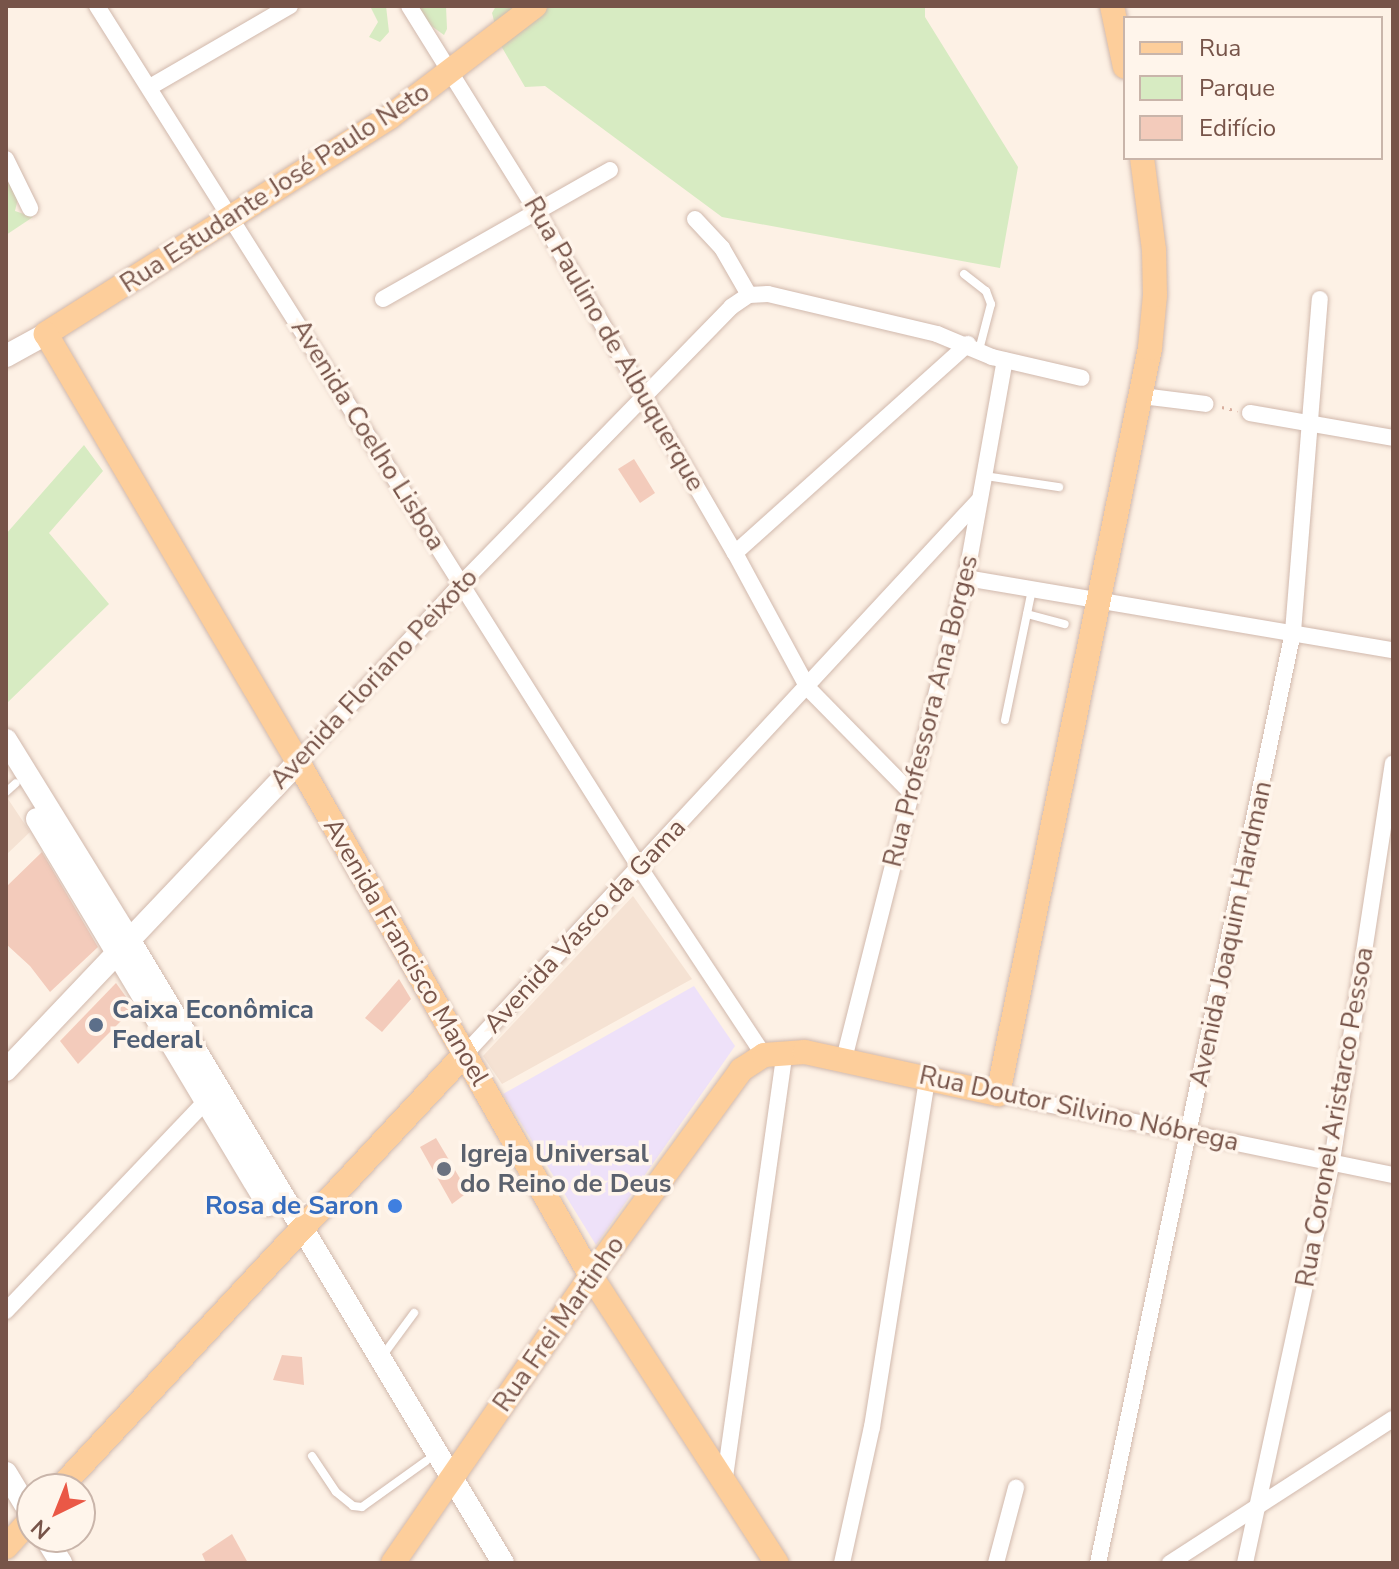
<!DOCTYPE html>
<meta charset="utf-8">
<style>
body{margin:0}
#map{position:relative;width:1399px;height:1569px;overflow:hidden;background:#fdf1e5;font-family:"Nunito Sans",sans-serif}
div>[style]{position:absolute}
.residential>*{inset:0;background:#f5e2d3}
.education>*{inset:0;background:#eee1f9}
.green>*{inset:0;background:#d7ebc2}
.building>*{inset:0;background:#f3cbbb}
.path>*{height:3px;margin-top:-1.5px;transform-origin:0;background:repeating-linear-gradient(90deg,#d8ae9e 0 2px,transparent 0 8px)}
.roads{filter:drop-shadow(0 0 2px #d1b9ad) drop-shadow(0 0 2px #d1b9ad)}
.lane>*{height:8px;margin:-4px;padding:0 4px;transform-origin:4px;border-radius:4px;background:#fff}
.street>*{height:16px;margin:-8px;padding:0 8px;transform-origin:8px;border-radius:8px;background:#fff}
.secondary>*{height:22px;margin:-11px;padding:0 11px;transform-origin:11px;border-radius:11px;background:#fff}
.primary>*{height:24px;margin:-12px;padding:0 12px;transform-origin:12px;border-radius:12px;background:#fdce9b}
.dots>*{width:22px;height:22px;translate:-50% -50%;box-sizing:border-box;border:4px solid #fff5eb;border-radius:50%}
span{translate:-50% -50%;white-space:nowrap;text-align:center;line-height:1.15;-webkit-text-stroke:7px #fff5eb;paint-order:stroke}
.street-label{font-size:26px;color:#775449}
.service-label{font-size:26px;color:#4e5e75;font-weight:700}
.left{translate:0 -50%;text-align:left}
.worship-label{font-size:26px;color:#5b616d;font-weight:700}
.shop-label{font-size:26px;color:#366cbe;font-weight:700}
.right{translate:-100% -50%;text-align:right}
.frame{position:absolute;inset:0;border:8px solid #775449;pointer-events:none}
.legend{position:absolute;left:1123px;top:16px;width:260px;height:144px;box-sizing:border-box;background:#fff5eb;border:2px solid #c9b5aa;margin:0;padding:10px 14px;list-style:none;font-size:24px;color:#775449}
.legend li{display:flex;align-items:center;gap:16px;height:40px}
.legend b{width:40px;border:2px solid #c9b5aa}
.north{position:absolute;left:16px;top:1473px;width:80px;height:80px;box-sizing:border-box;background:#fff5eb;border:2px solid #c9b5aa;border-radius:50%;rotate:223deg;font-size:22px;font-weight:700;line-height:32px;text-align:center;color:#775449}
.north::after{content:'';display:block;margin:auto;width:28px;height:36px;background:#ea5846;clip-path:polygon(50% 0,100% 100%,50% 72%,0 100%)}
</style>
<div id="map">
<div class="residential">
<i style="clip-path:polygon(6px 796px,30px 832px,6px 855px)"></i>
<i style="clip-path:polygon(633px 896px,692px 979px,502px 1084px,483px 1056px)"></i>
</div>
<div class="education">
<i style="clip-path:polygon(694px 986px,735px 1046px,596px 1245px,503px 1094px)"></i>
</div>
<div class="green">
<i style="clip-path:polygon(370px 6px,386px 6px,389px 32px,380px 42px,369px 37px,378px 22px)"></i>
<i style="clip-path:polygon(415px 6px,446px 6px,447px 29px,444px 35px,423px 20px)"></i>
<i style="clip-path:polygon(496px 6px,925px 6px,925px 17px,1018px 167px,1000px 268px,722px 217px,545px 86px,525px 87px,500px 44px,492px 13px)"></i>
<i style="clip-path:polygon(6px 167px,19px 194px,15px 211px,33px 217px,6px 235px)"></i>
<i style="clip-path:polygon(84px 445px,103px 471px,49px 533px,109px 604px,6px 704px,6px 534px)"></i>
</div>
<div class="building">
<i style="clip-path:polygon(634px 459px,655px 493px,640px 503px,618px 469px)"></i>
<i style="clip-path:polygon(42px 852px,98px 947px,50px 992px,30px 966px,6px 944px,6px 887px)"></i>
<i style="clip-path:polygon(399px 979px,411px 999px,382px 1032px,365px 1018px)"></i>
<i style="clip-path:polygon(116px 983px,134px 1008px,78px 1064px,60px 1041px)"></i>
<i style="clip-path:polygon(436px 1138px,468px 1192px,452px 1204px,420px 1147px)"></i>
<i style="clip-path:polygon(282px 1355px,302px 1357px,304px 1385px,273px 1380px)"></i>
<i style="clip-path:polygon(232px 1534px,248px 1563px,206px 1563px,202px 1554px)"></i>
</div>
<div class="path">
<i style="left:1222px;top:407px;width:16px;rotate:14deg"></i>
</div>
<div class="roads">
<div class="lane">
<i style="left:964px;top:274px;width:28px;rotate:38deg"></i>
<i style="left:986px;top:291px;width:14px;rotate:69deg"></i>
<i style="left:991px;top:304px;width:48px;rotate:104.6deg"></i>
<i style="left:985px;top:476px;width:75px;rotate:8.5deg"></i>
<i style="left:1027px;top:614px;width:39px;rotate:15deg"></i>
<i style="left:1005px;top:720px;width:133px;rotate:-78.3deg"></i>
<i style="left:6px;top:792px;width:13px;rotate:-42deg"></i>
<i style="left:381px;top:1358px;width:56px;rotate:-53.7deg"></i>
<i style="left:312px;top:1456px;width:43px;rotate:56.3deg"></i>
<i style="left:336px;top:1492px;width:22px;rotate:39deg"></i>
<i style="left:353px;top:1506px;width:9px;rotate:6deg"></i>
<i style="left:362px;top:1507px;width:79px;rotate:-35.7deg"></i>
</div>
<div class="street">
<i style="left:97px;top:6px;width:1019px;rotate:57.79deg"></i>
<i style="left:640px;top:868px;width:224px;rotate:56.5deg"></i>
<i style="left:409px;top:6px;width:240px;rotate:58.1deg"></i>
<i style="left:536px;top:210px;width:397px;rotate:59.9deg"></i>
<i style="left:735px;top:553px;width:153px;rotate:61.6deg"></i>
<i style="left:808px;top:688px;width:148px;rotate:45.5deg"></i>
<i style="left:150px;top:87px;width:162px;rotate:-30.1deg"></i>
<i style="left:6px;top:159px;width:55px;rotate:63.9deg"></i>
<i style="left:695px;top:219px;width:40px;rotate:47deg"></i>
<i style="left:722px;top:248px;width:54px;rotate:60.1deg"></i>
<i style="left:383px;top:299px;width:261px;rotate:-29.6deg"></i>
<i style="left:1142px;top:396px;width:64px;rotate:7.1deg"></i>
<i style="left:1250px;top:413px;width:145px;rotate:9.9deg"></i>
<i style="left:735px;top:553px;width:313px;rotate:-41.9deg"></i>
<i style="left:966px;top:578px;width:433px;rotate:9.6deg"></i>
<i style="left:298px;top:762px;width:241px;rotate:-47.5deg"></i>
<i style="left:461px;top:584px;width:387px;rotate:-45.7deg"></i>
<i style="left:731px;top:307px;width:22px;rotate:-34deg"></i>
<i style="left:749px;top:295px;width:19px;rotate:-3deg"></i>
<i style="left:768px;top:294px;width:174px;rotate:13.3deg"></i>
<i style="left:937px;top:334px;width:60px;rotate:22.7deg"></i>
<i style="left:992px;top:357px;width:92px;rotate:13.1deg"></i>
<i style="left:464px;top:1055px;width:756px;rotate:-47.14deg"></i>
<i style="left:844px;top:1059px;width:496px;rotate:-75.8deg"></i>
<i style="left:966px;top:578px;width:221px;rotate:-79.9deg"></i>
<i style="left:998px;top:1094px;width:403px;rotate:11.6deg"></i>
<i style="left:6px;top:1311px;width:300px;rotate:-46.4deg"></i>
<i style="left:725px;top:1477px;width:430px;rotate:-82deg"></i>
<i style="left:842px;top:1563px;width:139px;rotate:-77.6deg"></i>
<i style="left:872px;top:1427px;width:352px;rotate:-81deg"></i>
<i style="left:996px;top:1563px;width:78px;rotate:-75.1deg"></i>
<i style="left:1098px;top:1563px;width:951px;rotate:-78.17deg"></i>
<i style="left:1293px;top:632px;width:334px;rotate:-85.4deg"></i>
<i style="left:1170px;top:1563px;width:265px;rotate:-32.9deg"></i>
<i style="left:1245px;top:1563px;width:411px;rotate:-77.8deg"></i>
<i style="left:1332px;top:1161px;width:402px;rotate:-81.3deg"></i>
</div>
<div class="secondary">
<i style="left:6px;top:356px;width:46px;rotate:-28.8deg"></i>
<i style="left:6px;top:740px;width:234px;rotate:58.3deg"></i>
<i style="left:129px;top:939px;width:727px;rotate:59.06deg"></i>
<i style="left:37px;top:819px;width:450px;rotate:59.1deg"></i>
<i style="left:6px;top:1070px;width:424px;rotate:-46.5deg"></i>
<i style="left:6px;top:1473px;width:50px;rotate:58.8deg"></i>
<i style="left:45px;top:1537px;width:31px;rotate:58deg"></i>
</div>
<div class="primary">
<i style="left:535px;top:6px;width:183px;rotate:142.6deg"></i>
<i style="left:390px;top:117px;width:407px;rotate:147.8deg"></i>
<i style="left:46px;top:334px;width:497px;rotate:59.5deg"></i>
<i style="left:298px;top:762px;width:592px;rotate:60.32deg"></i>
<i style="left:591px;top:1276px;width:342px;rotate:57.1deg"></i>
<i style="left:1112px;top:6px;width:62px;rotate:78deg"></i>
<i style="left:59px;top:1489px;width:594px;rotate:-46.98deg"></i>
<i style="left:6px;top:1547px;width:39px;rotate:-48deg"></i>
<i style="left:393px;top:1563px;width:349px;rotate:-55.4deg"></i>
<i style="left:591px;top:1276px;width:255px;rotate:-53.9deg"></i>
<i style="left:741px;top:1070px;width:27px;rotate:-33deg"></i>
<i style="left:764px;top:1055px;width:41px;rotate:-4.2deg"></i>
<i style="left:805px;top:1052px;width:198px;rotate:12.3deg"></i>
<i style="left:998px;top:1094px;width:761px;rotate:-78.48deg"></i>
<i style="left:1150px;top:348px;width:53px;rotate:-84.6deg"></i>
<i style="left:1155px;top:295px;width:45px;rotate:-91.3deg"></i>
<i style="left:1154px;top:250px;width:93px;rotate:-97.4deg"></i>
</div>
</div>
<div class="dots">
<i style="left:96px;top:1025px;background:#5c6f8a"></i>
<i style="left:444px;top:1169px;background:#6b7280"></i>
<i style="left:395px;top:1206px;background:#3f7fe0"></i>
</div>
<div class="street-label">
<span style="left:275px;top:188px;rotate:-33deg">Rua Estudante José Paulo Neto</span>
<span style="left:614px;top:344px;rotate:60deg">Rua Paulino de Albuquerque</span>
<span style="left:368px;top:435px;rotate:58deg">Avenida Coelho Lisboa</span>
<span style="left:374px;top:679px;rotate:-47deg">Avenida Floriano Peixoto</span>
<span style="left:931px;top:711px;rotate:-76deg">Rua Professora Ana Borges</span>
<span style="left:585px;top:926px;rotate:-47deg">Avenida Vasco da Gama</span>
<span style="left:1231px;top:934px;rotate:-78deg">Avenida Joaquim Hardman</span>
<span style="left:406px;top:952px;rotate:60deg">Avenida Francisco Manoel</span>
<span style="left:1079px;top:1109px;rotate:12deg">Rua Doutor Silvino Nóbrega</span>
<span style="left:1335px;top:1117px;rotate:-80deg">Rua Coronel Aristarco Pessoa</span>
<span style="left:559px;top:1324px;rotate:-55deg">Rua Frei Martinho</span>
</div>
<div class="service-label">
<span class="left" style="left:112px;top:1025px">Caixa Econômica<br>Federal</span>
</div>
<div class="worship-label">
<span class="left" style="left:460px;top:1169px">Igreja Universal<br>do Reino de Deus</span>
</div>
<div class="shop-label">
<span class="right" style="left:379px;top:1206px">Rosa de Saron</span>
</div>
<div class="frame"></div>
<ul class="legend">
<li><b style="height:10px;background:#fdce9b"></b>Rua</li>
<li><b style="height:22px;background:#d7ebc2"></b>Parque</li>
<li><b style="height:22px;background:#f3cbbb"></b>Edifício</li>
</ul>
<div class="north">N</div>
</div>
